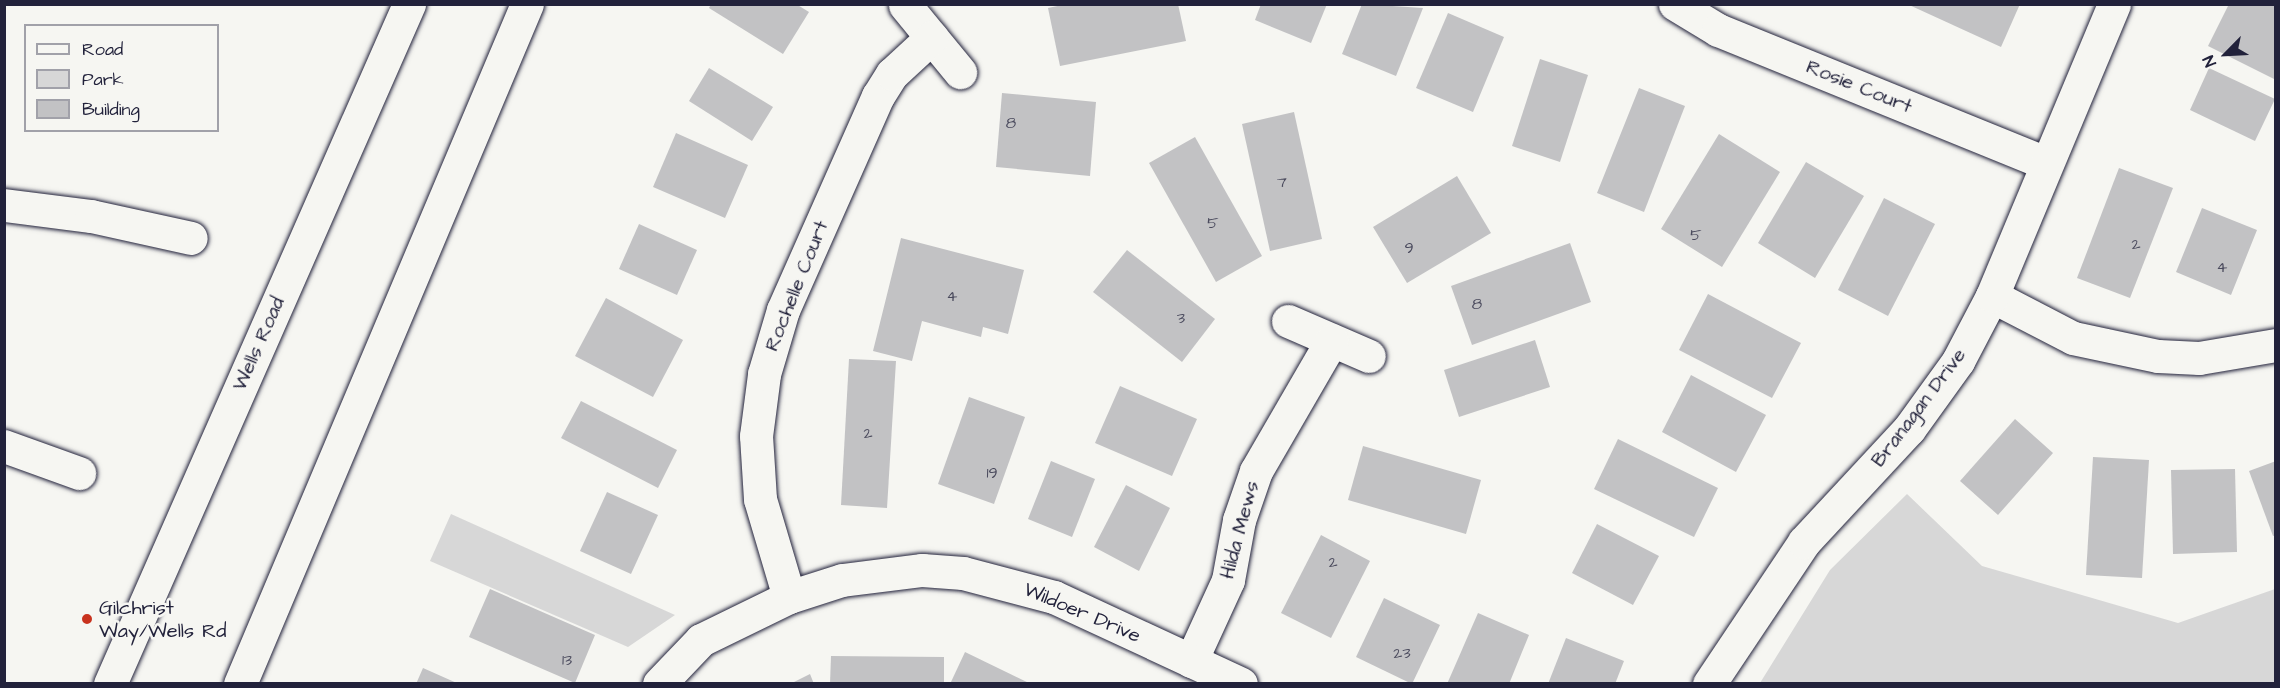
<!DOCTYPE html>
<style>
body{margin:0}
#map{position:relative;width:2280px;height:688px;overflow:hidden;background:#f6f6f2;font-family:"Architects Daughter",sans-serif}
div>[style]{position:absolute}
.green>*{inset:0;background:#d7d7d7}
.building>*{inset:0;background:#c2c2c4}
.roads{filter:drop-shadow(0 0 2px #22223b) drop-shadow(0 0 2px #22223b)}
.minor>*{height:33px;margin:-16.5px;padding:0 16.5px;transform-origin:16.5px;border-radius:16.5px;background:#f6f6f2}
.major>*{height:33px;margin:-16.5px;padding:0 16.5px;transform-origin:16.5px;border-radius:16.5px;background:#f6f6f2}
.dots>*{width:16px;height:16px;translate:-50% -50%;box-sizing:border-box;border:3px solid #f6f6f2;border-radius:50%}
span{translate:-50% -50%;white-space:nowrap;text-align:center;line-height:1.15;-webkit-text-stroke:5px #f6f6f2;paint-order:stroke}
.number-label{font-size:16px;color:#4a4a5d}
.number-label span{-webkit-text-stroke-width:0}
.street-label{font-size:20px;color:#22223b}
.poi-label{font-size:20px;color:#22223b}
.left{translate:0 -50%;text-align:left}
.frame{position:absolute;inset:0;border:6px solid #22223b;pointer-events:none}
.legend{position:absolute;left:24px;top:24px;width:195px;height:108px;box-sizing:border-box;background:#f6f6f2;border:2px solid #a1a1a9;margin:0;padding:8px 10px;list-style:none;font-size:18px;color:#22223b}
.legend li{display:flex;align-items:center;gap:12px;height:30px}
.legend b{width:30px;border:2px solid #a1a1a9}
.north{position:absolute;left:2196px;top:24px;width:60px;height:60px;-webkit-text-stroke:4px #f6f6f2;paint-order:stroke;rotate:246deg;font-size:16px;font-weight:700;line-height:24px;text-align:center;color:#22223b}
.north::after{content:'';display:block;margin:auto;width:21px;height:27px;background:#22223b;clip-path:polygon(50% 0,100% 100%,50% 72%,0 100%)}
</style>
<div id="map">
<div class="green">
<i style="clip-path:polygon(1907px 494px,1982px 566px,2178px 623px,2275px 589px,2275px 683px,1760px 683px,1830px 570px)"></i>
<i style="clip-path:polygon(451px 514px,675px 615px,628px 647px,430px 561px)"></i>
</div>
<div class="building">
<i style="clip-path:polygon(711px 4px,796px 4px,809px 12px,783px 54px,709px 8px)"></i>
<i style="clip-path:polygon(1067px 4px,1178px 4px,1186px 41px,1060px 66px,1048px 8px)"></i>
<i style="clip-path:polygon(1261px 4px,1327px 4px,1311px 43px,1255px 20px)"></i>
<i style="clip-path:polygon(1362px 4px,1423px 8px,1396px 76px,1342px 54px)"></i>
<i style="clip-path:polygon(1907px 4px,2020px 4px,2001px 47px)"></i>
<i style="clip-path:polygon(2229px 4px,2276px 4px,2276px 80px,2208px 46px)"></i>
<i style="clip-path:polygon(1448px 13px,1504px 37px,1473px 112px,1416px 88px)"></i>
<i style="clip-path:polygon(1540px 59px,1588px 75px,1560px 162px,1512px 146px)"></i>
<i style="clip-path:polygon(709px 68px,773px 107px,752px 141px,689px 101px)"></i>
<i style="clip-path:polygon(2209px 68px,2275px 99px,2255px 141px,2190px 110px)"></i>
<i style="clip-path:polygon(1639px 88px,1685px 106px,1644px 212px,1597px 193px)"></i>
<i style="clip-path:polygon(1002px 93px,1096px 102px,1090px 176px,996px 167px)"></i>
<i style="clip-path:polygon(1294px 112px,1322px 239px,1270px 251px,1242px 124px)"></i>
<i style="clip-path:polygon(676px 133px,748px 165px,725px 218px,653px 187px)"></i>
<i style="clip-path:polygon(1719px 134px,1780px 172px,1722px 267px,1661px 229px)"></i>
<i style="clip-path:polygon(1195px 137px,1262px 256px,1216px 282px,1149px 163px)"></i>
<i style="clip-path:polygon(1806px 162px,1864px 196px,1815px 278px,1758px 243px)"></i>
<i style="clip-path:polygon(2119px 168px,2173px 188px,2130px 298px,2077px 278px)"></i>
<i style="clip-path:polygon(1457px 176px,1491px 233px,1407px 283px,1373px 227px)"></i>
<i style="clip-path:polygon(1884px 198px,1935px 224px,1888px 316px,1838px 290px)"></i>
<i style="clip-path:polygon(2202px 208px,2257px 230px,2231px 295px,2176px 272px)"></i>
<i style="clip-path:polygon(639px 224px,697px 250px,677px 295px,619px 269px)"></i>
<i style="clip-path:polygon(901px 238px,1024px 270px,1008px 334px,983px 327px,981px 337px,922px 321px,912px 361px,873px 351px)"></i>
<i style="clip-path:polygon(1570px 243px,1591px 302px,1472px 345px,1451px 286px)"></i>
<i style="clip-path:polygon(1127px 250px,1215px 319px,1182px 362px,1093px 292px)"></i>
<i style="clip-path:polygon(1708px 294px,1801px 343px,1772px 398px,1679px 350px)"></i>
<i style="clip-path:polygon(606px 298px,683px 340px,653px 397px,575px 356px)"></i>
<i style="clip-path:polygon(1535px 340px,1550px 387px,1459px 417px,1444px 370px)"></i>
<i style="clip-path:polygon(849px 359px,896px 361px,887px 508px,841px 505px)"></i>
<i style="clip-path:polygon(1691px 375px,1766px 415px,1736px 472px,1662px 432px)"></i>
<i style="clip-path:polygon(1120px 386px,1197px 419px,1172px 476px,1095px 443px)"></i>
<i style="clip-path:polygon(969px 397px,1025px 417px,994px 504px,938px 484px)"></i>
<i style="clip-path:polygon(581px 401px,677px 450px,658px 488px,561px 438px)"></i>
<i style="clip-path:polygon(2015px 419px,2053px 453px,1998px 515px,1960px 481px)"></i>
<i style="clip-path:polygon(1618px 439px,1718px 488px,1694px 537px,1594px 489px)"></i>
<i style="clip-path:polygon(1363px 446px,1481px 480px,1466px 534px,1348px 500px)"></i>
<i style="clip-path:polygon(2093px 457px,2149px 460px,2142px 578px,2086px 575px)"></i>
<i style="clip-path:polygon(1051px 461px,1095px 479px,1072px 537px,1028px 519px)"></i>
<i style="clip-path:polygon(2276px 461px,2276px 535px,2273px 536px,2249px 471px)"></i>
<i style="clip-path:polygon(2235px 469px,2237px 552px,2173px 554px,2171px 470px)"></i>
<i style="clip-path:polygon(1126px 485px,1170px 508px,1139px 571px,1094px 547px)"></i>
<i style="clip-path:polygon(607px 492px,658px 515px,631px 574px,580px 551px)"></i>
<i style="clip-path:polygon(1597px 524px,1659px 556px,1633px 605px,1572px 573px)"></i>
<i style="clip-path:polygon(1321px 535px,1370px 561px,1331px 638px,1281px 613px)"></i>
<i style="clip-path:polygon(490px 589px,595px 635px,575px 683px,469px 637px)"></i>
<i style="clip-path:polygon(1384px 598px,1440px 625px,1412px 684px,1356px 657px)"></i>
<i style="clip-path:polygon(1478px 613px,1529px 635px,1509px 684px,1447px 684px)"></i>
<i style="clip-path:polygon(1566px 638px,1624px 661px,1615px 684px,1548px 684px)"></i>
<i style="clip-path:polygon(965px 652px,1031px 684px,950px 684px)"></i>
<i style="clip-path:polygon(831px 656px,944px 657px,944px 684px,830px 684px)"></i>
<i style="clip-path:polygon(423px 668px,459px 684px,416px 684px)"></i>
<i style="clip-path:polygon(810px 674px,814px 684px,790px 684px)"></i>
</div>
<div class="roads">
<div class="minor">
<i style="left:1675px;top:4px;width:50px;rotate:31.2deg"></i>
<i style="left:1718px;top:30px;width:354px;rotate:22.1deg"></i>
<i style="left:905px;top:5px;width:87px;rotate:50.6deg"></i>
<i style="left:4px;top:205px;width:88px;rotate:7.2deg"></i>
<i style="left:91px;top:216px;width:102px;rotate:12.4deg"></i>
<i style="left:1992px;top:296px;width:91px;rotate:27.4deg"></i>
<i style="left:2073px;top:338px;width:87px;rotate:12deg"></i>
<i style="left:2158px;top:356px;width:41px;rotate:2.8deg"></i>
<i style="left:2199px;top:358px;width:78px;rotate:-9.6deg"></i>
<i style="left:1288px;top:321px;width:88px;rotate:23.4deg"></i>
<i style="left:4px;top:446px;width:80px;rotate:19.8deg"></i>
<i style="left:789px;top:597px;width:102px;rotate:-106.5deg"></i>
<i style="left:760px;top:499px;width:63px;rotate:-93.6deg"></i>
<i style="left:756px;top:436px;width:63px;rotate:-82.6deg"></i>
<i style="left:764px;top:374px;width:67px;rotate:-73.5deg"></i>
<i style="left:783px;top:310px;width:234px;rotate:-66.1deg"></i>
<i style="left:878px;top:96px;width:26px;rotate:-58deg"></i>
<i style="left:892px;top:74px;width:54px;rotate:-42.8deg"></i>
<i style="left:1191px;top:661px;width:89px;rotate:-65.4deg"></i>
<i style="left:1228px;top:580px;width:61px;rotate:-79.6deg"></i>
<i style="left:1239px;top:520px;width:52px;rotate:-70.9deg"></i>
<i style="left:1256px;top:471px;width:151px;rotate:-59.9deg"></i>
<i style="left:659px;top:684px;width:61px;rotate:-46.3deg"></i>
<i style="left:701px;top:640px;width:98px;rotate:-26deg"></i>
<i style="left:789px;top:597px;width:56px;rotate:-17.8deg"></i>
<i style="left:842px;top:580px;width:81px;rotate:-7.1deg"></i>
<i style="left:922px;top:570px;width:41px;rotate:4.2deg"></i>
<i style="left:963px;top:573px;width:94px;rotate:14.8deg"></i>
<i style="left:1054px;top:597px;width:206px;rotate:24.9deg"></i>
<i style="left:1709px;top:684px;width:171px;rotate:-56.2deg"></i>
<i style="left:1804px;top:542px;width:154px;rotate:-47.1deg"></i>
<i style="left:1909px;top:429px;width:84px;rotate:-54.2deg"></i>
<i style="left:1958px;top:361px;width:73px;rotate:-62.4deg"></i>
<i style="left:1992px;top:296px;width:316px;rotate:-67.3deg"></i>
</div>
<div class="major">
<i style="left:110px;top:684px;width:743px;rotate:-66.26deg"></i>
<i style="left:240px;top:684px;width:738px;rotate:-67.12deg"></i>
</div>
</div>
<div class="dots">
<i style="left:87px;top:619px;background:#c8321e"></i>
</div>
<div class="number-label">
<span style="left:1011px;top:123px">8</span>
<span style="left:1282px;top:182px">7</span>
<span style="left:1213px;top:223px">5</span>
<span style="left:1696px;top:235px">5</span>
<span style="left:2136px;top:244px">2</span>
<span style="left:1409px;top:248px">9</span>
<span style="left:2222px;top:267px">4</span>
<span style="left:952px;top:296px">4</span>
<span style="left:1477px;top:304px">8</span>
<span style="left:1181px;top:318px">3</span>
<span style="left:868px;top:433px">2</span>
<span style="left:992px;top:473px">19</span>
<span style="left:1333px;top:562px">2</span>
<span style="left:1402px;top:653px">23</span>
<span style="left:567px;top:660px">13</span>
</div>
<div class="street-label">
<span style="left:1859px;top:87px;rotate:22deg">Rosie Court</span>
<span style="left:797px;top:286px;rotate:-68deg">Rochelle Court</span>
<span style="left:259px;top:344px;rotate:-66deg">Wells Road</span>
<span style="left:1919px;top:408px;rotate:-53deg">Branagan Drive</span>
<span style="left:1240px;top:530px;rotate:-75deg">Hilda Mews</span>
<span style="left:1082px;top:613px;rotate:23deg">Wildoer Drive</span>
</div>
<div class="poi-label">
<span class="left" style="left:99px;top:620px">Gilchrist<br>Way/Wells Rd</span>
</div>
<div class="frame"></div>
<ul class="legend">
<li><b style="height:8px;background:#f6f6f2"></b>Road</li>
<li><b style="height:16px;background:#d7d7d7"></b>Park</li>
<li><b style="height:16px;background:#c2c2c4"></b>Building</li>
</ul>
<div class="north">N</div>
</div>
